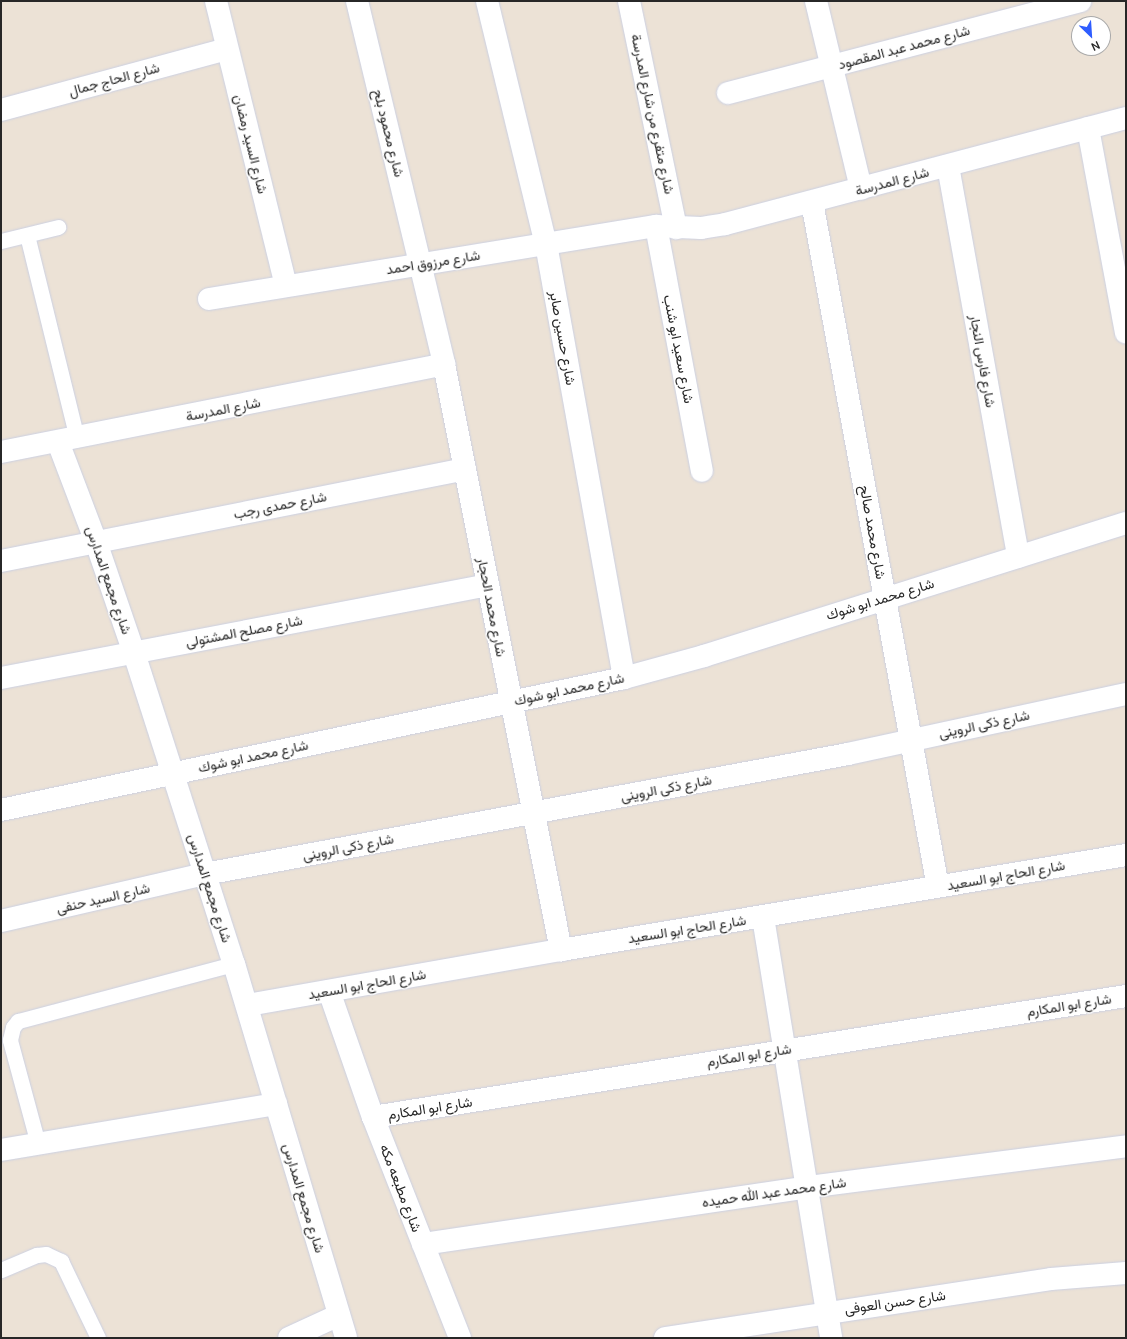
<!DOCTYPE html>
<meta charset="utf-8">
<style>
body{margin:0}
#map{position:relative;width:1127px;height:1339px;overflow:hidden;background:#ece2d6;font-family:Manrope,Vazirmatn,sans-serif}
div>[style]{position:absolute}
.roads{filter:drop-shadow(0 0 1px #cbd0e2) drop-shadow(0 0 1px #cbd0e2)}
.lane>*{height:15px;margin:-7.5px;padding:0 7.5px;transform-origin:7.5px;border-radius:7.5px;background:#fff}
.street>*{height:22px;margin:-11px;padding:0 11px;transform-origin:11px;border-radius:11px;background:#fff}
span{translate:-50% -50%;white-space:nowrap;text-align:center;line-height:1.15;-webkit-text-stroke:3px #fff;paint-order:stroke}
.street-label{font-size:14px;color:#272727}
.frame{position:absolute;inset:0;border:2px solid #272727;pointer-events:none}
.north{position:absolute;left:1071px;top:16px;width:40px;height:40px;box-sizing:border-box;background:#fff;border:1px solid #a9a9a9;border-radius:50%;rotate:155deg;font-size:11px;font-weight:700;line-height:16px;text-align:center;color:#272727}
.north::after{content:'';display:block;margin:auto;width:14px;height:18px;background:#2f5dff;clip-path:polygon(50% 0,100% 100%,50% 72%,0 100%)}
</style>
<div id="map">
<div class="roads">
<div class="lane">
<i style="left:27px;top:235px;width:209px;rotate:76.2deg"></i>
<i style="left:1px;top:241px;width:59px;rotate:-13.8deg"></i>
<i style="left:38px;top:1144px;width:108px;rotate:-105.1deg"></i>
<i style="left:10px;top:1040px;width:13px;rotate:-77deg"></i>
<i style="left:13px;top:1027px;width:8px;rotate:-50deg"></i>
<i style="left:18px;top:1021px;width:223px;rotate:-14.8deg"></i>
<i style="left:1px;top:1270px;width:39px;rotate:-23deg"></i>
<i style="left:37px;top:1255px;width:9px;rotate:-6deg"></i>
<i style="left:46px;top:1254px;width:17px;rotate:25deg"></i>
<i style="left:61px;top:1261px;width:85px;rotate:64.3deg"></i>
</div>
<div class="street">
<i style="left:216px;top:1px;width:293px;rotate:76.2deg"></i>
<i style="left:357px;top:1px;width:373px;rotate:76.5deg"></i>
<i style="left:444px;top:364px;width:598px;rotate:78.71deg"></i>
<i style="left:487px;top:1px;width:250px;rotate:76.4deg"></i>
<i style="left:546px;top:244px;width:441px;rotate:79.8deg"></i>
<i style="left:629px;top:1px;width:232px;rotate:78.3deg"></i>
<i style="left:816px;top:1px;width:193px;rotate:76.5deg"></i>
<i style="left:728px;top:93px;width:364px;rotate:-14.6deg"></i>
<i style="left:1px;top:110px;width:234px;rotate:-15.1deg"></i>
<i style="left:1088px;top:128px;width:208px;rotate:79.5deg"></i>
<i style="left:948px;top:166px;width:397px;rotate:79.8deg"></i>
<i style="left:812px;top:202px;width:696px;rotate:79.58deg"></i>
<i style="left:656px;top:226px;width:249px;rotate:79.4deg"></i>
<i style="left:209px;top:299px;width:453px;rotate:-9.3deg"></i>
<i style="left:656px;top:226px;width:45px;rotate:2.5deg"></i>
<i style="left:701px;top:228px;width:24px;rotate:-9deg"></i>
<i style="left:725px;top:224px;width:415px;rotate:-14.8deg"></i>
<i style="left:58px;top:442px;width:107px;rotate:69.2deg"></i>
<i style="left:96px;top:542px;width:117px;rotate:71.1deg"></i>
<i style="left:134px;top:653px;width:327px;rotate:72.2deg"></i>
<i style="left:234px;top:964px;width:390px;rotate:73.3deg"></i>
<i style="left:1px;top:452px;width:452px;rotate:-11.2deg"></i>
<i style="left:1px;top:561px;width:473px;rotate:-11.2deg"></i>
<i style="left:1px;top:678px;width:496px;rotate:-10.8deg"></i>
<i style="left:1px;top:810px;width:637px;rotate:-11.96deg"></i>
<i style="left:624px;top:678px;width:83px;rotate:-15.4deg"></i>
<i style="left:704px;top:656px;width:442px;rotate:-17.5deg"></i>
<i style="left:763px;top:917px;width:426px;rotate:80.8deg"></i>
<i style="left:1px;top:921px;width:209px;rotate:-13deg"></i>
<i style="left:205px;top:874px;width:654px;rotate:-10.57deg"></i>
<i style="left:848px;top:754px;width:284px;rotate:-12.2deg"></i>
<i style="left:329px;top:991px;width:133px;rotate:70.8deg"></i>
<i style="left:373px;top:1117px;width:238px;rotate:68.5deg"></i>
<i style="left:248px;top:1005px;width:318px;rotate:-10deg"></i>
<i style="left:561px;top:950px;width:573px;rotate:-9.54deg"></i>
<i style="left:373px;top:1117px;width:763px;rotate:-9.13deg"></i>
<i style="left:1px;top:1150px;width:279px;rotate:-9.5deg"></i>
<i style="left:423px;top:1244px;width:389px;rotate:-8.4deg"></i>
<i style="left:808px;top:1187px;width:321px;rotate:-7.3deg"></i>
<i style="left:289px;top:1338px;width:55px;rotate:-24.7deg"></i>
<i style="left:665px;top:1338px;width:390px;rotate:-8.7deg"></i>
<i style="left:1051px;top:1279px;width:75px;rotate:-4.6deg"></i>
</div>
</div>
<div class="street-label">
<span style="left:904px;top:47px;rotate:-15deg">شارع محمد عبد المقصود</span>
<span style="left:114px;top:79px;rotate:-15deg">شارع الحاج جمال</span>
<span style="left:653px;top:114px;rotate:78deg">شارع متفرع من شارع المدرسة</span>
<span style="left:389px;top:133px;rotate:76deg">شارع محمود بلح</span>
<span style="left:251px;top:144px;rotate:76deg">شارع السيد رمضان</span>
<span style="left:892px;top:181px;rotate:-15deg">شارع المدرسة</span>
<span style="left:433px;top:262px;rotate:-9deg">شارع مرزوق احمد</span>
<span style="left:563px;top:338px;rotate:80deg">شارع حسين صابر</span>
<span style="left:679px;top:349px;rotate:79deg">شارع سعيد ابو شنب</span>
<span style="left:983px;top:361px;rotate:80deg">شارع فارس النجار</span>
<span style="left:223px;top:409px;rotate:-11deg">شارع المدرسة</span>
<span style="left:280px;top:505px;rotate:-11deg">شارع حمدى رجب</span>
<span style="left:873px;top:532px;rotate:80deg">شارع محمد صالح</span>
<span style="left:109px;top:580px;rotate:71deg">شارع مجمع المدارس</span>
<span style="left:880px;top:599px;rotate:-17deg">شارع محمد ابو شوك</span>
<span style="left:492px;top:607px;rotate:79deg">شارع محمد الحجار</span>
<span style="left:244px;top:631px;rotate:-11deg">شارع مصلح المشتولى</span>
<span style="left:569px;top:689px;rotate:-12deg">شارع محمد ابو شوك</span>
<span style="left:984px;top:724px;rotate:-12deg">شارع ذكى الروينى</span>
<span style="left:253px;top:756px;rotate:-12deg">شارع محمد ابو شوك</span>
<span style="left:666px;top:788px;rotate:-11deg">شارع ذكى الروينى</span>
<span style="left:348px;top:847px;rotate:-11deg">شارع ذكى الروينى</span>
<span style="left:1006px;top:875px;rotate:-10deg">شارع الحاج ابو السعيد</span>
<span style="left:210px;top:888px;rotate:72deg">شارع مجمع المدارس</span>
<span style="left:103px;top:898px;rotate:-13deg">شارع السيد حنفى</span>
<span style="left:687px;top:929px;rotate:-9deg">شارع الحاج ابو السعيد</span>
<span style="left:367px;top:984px;rotate:-10deg">شارع الحاج ابو السعيد</span>
<span style="left:1069px;top:1005px;rotate:-9deg">شارع ابو المكارم</span>
<span style="left:749px;top:1055px;rotate:-9deg">شارع ابو المكارم</span>
<span style="left:430px;top:1108px;rotate:-9deg">شارع ابو المكارم</span>
<span style="left:401px;top:1188px;rotate:69deg">شارع مطبعه مكه</span>
<span style="left:774px;top:1192px;rotate:-8deg">شارع محمد عبد الله حميده</span>
<span style="left:304px;top:1198px;rotate:73deg">شارع مجمع المدارس</span>
<span style="left:895px;top:1302px;rotate:-8deg">شارع حسن العوفى</span>
</div>
<div class="frame"></div>
<div class="north">N</div>
</div>
